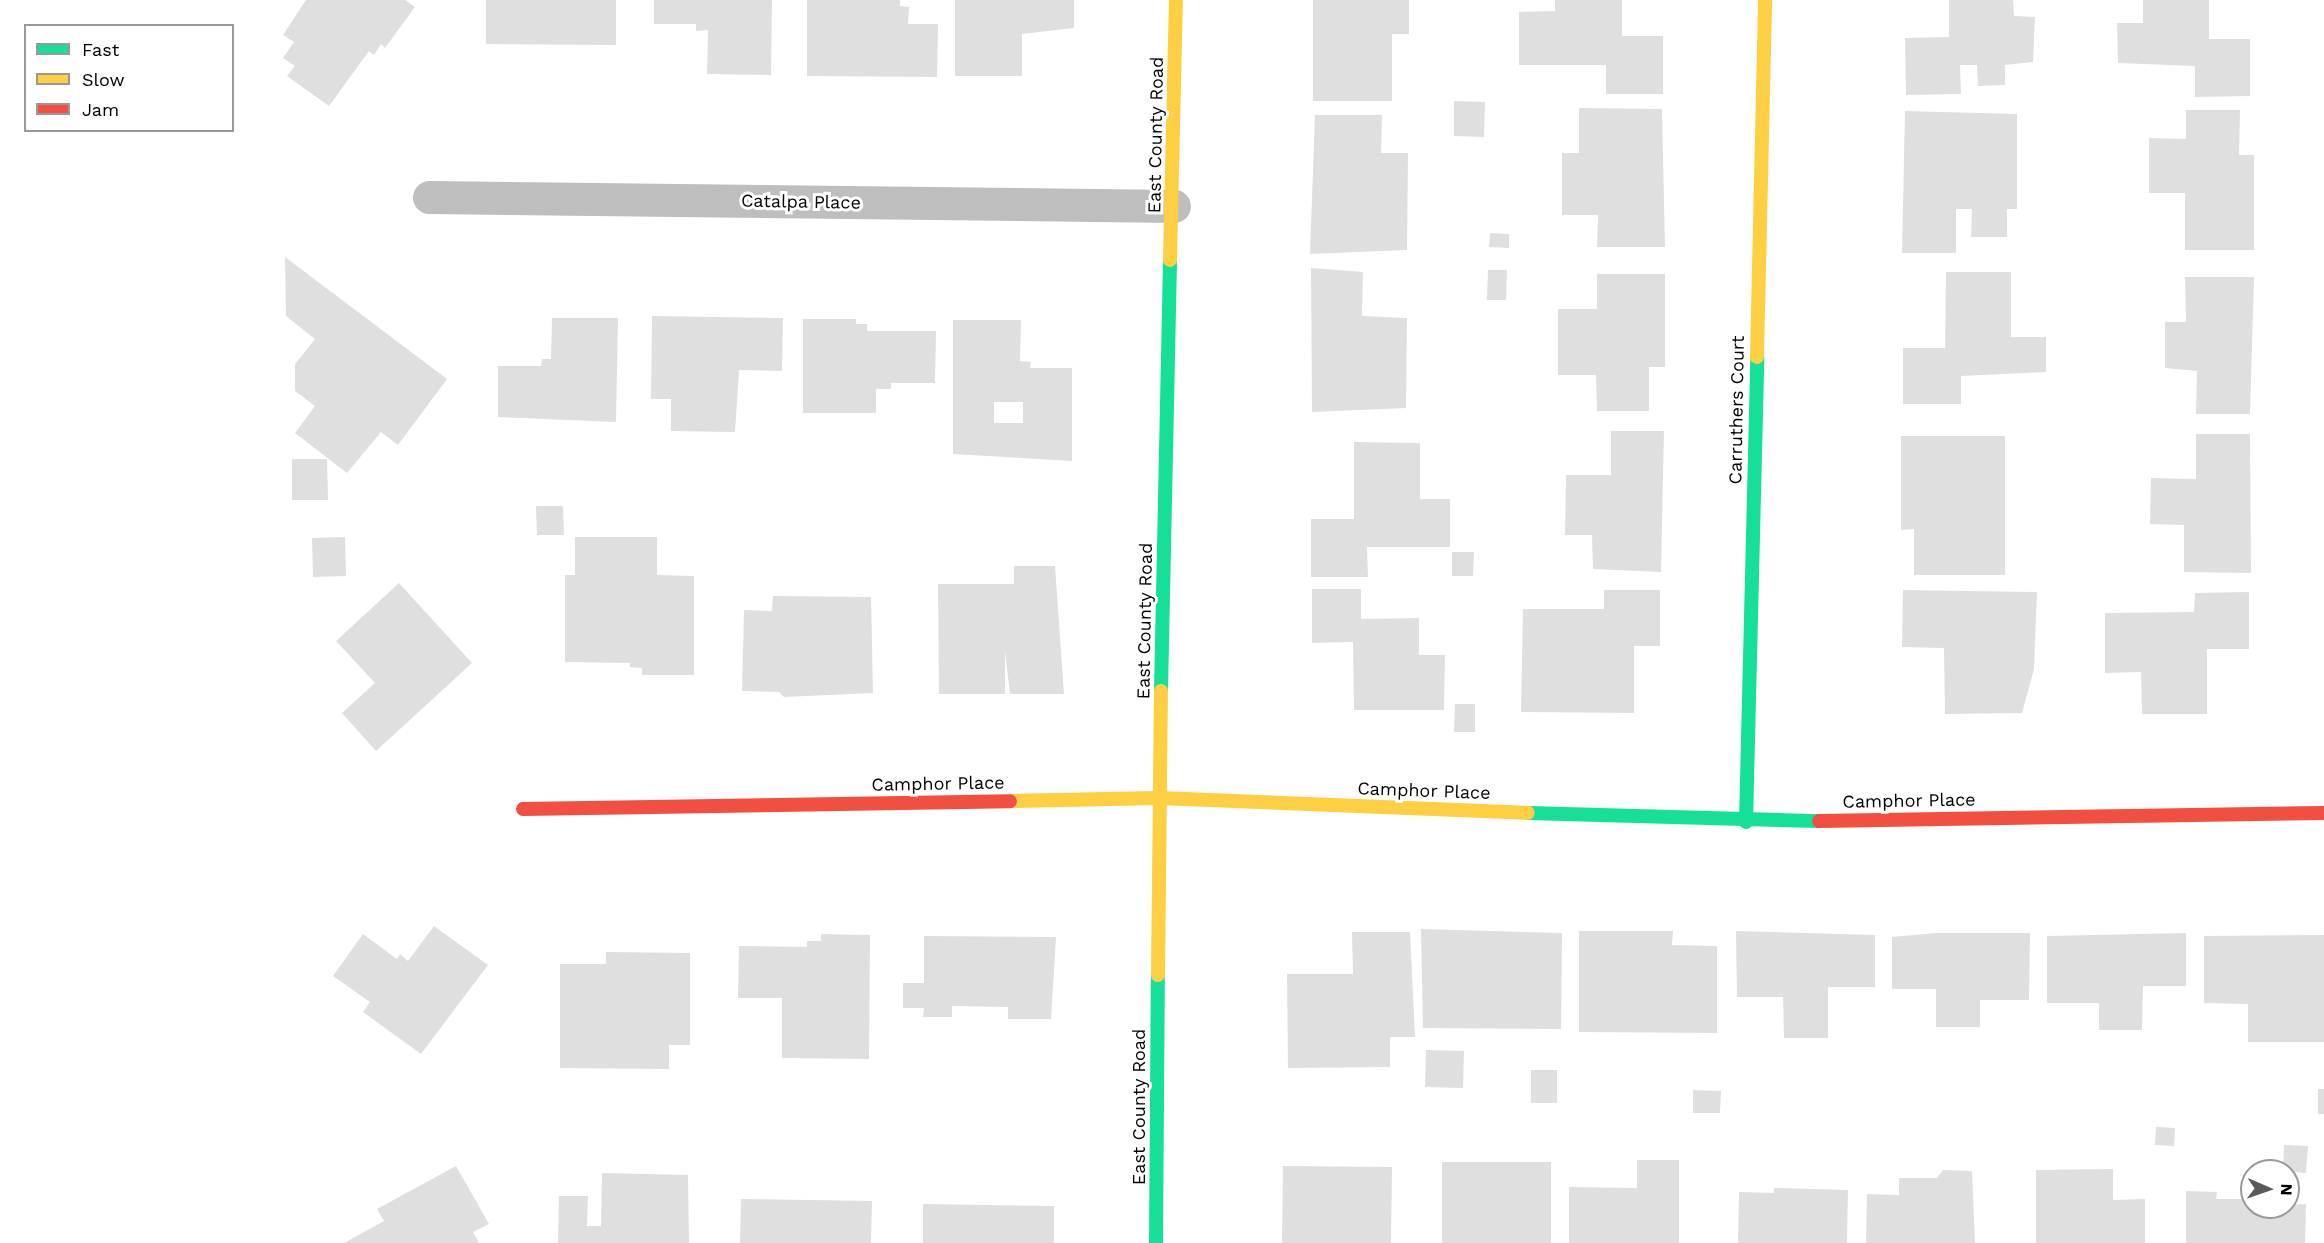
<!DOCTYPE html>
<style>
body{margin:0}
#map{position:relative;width:2324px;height:1243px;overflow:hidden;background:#fff;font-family:"Work Sans",sans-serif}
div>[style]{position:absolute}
.building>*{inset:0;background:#dfdfdf}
.street>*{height:33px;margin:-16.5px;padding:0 16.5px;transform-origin:16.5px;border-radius:16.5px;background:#bebebe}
.fast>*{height:14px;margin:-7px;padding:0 7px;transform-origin:7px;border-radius:7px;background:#16e098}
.slow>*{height:14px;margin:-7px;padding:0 7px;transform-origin:7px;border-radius:7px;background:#ffcf43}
.jam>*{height:14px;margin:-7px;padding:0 7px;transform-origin:7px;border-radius:7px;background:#f24e42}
span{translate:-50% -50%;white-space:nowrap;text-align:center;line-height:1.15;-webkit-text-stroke:6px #fff;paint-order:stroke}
.street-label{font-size:18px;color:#000}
.legend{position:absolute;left:24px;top:24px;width:210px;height:108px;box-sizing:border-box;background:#fff;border:2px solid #999;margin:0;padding:8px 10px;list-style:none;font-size:18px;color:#000}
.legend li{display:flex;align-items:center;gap:12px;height:30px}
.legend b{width:30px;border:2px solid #999}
.north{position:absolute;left:2240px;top:1159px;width:60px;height:60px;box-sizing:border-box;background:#fff;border:2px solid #999;border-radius:50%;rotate:92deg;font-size:16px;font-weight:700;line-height:24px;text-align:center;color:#000}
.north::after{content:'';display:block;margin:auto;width:21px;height:27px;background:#595959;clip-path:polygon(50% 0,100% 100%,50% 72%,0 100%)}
</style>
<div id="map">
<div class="building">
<i style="clip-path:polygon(306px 0,405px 0,415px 7px,385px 48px,381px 44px,374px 55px,369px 51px,329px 106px,287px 76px,295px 66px,283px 58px,294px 42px,283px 35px)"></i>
<i style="clip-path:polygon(486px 0,616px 0,616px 45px,486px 44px)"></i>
<i style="clip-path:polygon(654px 0,772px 0,771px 75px,707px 74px,708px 30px,696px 31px,696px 24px,654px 24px)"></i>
<i style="clip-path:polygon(807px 0,900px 0,900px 6px,909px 7px,908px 24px,938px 24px,937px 77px,807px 76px)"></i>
<i style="clip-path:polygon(955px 0,1074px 0,1074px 28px,1022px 34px,1022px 76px,955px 76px)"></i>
<i style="clip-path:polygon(1313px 0,1409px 0,1409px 34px,1392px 34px,1392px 101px,1313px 101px)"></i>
<i style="clip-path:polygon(1555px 0,1622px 0,1622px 36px,1663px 36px,1663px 94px,1606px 94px,1606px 65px,1519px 65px,1519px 12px,1555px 11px)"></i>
<i style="clip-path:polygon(1949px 0,2013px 0,2014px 16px,2035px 17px,2033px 62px,2005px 65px,2005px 85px,1978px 86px,1977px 65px,1960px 65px,1961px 94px,1906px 95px,1905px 38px,1949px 37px)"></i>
<i style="clip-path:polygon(2143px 0,2209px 0,2209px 39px,2250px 39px,2250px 96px,2195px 97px,2195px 66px,2118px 63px,2117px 23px,2143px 23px)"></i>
<i style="clip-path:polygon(1454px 101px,1485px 102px,1484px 137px,1454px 136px)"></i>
<i style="clip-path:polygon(1579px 108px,1662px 109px,1665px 247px,1597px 247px,1598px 215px,1562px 215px,1562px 153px,1579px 153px)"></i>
<i style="clip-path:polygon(2186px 110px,2240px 110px,2239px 155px,2254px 155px,2254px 250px,2185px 250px,2185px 193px,2149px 193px,2149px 138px,2186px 139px)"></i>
<i style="clip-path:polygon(1905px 111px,2017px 114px,2017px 209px,2007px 209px,2007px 237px,1971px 237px,1972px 209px,1956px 209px,1956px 253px,1902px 253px)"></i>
<i style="clip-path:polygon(1315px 115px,1382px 115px,1381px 153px,1408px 153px,1407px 250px,1310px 254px)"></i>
<i style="clip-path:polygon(1490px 233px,1509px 234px,1509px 248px,1489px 247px)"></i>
<i style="clip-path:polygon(285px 257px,447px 379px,398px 445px,381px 432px,347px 473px,295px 433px,315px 406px,295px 391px,295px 364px,315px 339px,286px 316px)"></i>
<i style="clip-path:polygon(1311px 268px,1363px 272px,1362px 316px,1407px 318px,1406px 408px,1312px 412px)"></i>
<i style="clip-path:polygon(1488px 270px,1507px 270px,1506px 300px,1487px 300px)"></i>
<i style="clip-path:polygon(1946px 272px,2011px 272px,2011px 337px,2046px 337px,2046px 372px,1961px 376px,1961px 404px,1903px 404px,1903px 348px,1945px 348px)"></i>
<i style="clip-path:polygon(1597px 274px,1665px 274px,1665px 367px,1649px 367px,1649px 411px,1597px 411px,1596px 375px,1558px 375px,1558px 309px,1597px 309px)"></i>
<i style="clip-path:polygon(2185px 277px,2254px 277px,2250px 414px,2196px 414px,2197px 371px,2165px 368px,2165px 322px,2186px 322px)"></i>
<i style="clip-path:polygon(652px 316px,783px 318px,782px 371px,739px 370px,735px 432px,671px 431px,671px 399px,651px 399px)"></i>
<i style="clip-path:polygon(552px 318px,618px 318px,616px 422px,498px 417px,498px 366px,541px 366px,542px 359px,551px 359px)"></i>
<i style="clip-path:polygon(803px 319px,856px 319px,856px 324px,867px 324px,867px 331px,936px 331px,935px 383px,891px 383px,891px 389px,876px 389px,876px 413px,803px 413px)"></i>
<i style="clip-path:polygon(evenodd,953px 320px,1021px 320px,1020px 361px,1031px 362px,1030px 368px,1072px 368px,1072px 461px,953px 454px,953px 320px,994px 402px,1023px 402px,1023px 423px,994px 423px,994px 402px)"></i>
<i style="clip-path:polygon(1611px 431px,1664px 431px,1661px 572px,1593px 569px,1592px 535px,1565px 535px,1566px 475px,1611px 475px)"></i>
<i style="clip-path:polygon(2196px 434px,2250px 434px,2251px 573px,2184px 572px,2184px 525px,2150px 524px,2151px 478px,2196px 479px)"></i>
<i style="clip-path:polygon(1901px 436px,2005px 436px,2005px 575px,1914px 575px,1914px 529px,1901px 530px)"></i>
<i style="clip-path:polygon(1354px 442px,1420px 443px,1420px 499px,1450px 499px,1450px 547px,1367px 547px,1368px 577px,1311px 577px,1311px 519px,1354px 519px)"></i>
<i style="clip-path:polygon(292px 459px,327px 459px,328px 500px,292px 500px)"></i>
<i style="clip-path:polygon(536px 506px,563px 506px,564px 535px,537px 535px)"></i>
<i style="clip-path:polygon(345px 537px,346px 576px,313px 577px,312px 538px)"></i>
<i style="clip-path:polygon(575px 537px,657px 537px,657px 575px,694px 576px,694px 675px,642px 675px,642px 668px,630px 667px,630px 663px,565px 662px,565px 575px,575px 575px)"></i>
<i style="clip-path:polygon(1452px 552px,1474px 552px,1473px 576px,1452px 576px)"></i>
<i style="clip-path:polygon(1014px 566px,1055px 566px,1064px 694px,1010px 694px,1005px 651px,1005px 694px,939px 694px,938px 584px,1014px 584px)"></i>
<i style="clip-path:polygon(399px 583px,472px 663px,376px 751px,342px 713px,375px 683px,336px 641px)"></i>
<i style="clip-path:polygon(1312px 589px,1361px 589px,1361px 619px,1419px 618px,1419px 655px,1445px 655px,1444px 710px,1354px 710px,1353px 642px,1312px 643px)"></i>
<i style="clip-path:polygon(1604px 590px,1660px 590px,1660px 646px,1634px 646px,1634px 713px,1521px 712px,1523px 609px,1604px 609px)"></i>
<i style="clip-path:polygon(1903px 590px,2037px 592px,2034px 669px,2022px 713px,1945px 714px,1944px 648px,1902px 647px)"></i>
<i style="clip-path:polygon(2249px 592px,2249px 649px,2207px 649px,2207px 714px,2142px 714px,2141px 672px,2105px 673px,2105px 613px,2194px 612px,2195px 593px)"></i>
<i style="clip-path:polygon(773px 596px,871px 597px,873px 693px,784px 697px,779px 692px,742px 691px,744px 610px,772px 611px)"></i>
<i style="clip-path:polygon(1455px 704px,1475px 704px,1475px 732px,1454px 732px)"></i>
<i style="clip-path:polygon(434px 926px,488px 965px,421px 1054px,363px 1012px,370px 1002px,333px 976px,363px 934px,397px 959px,400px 954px,408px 961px)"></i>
<i style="clip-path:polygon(1421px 929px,1562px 933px,1561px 1029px,1423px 1028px)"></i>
<i style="clip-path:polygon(1579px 931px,1673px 931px,1672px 945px,1717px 946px,1717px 1033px,1579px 1032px)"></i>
<i style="clip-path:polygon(1736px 931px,1875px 935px,1875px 987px,1828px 987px,1828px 1038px,1784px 1038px,1783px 997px,1737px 997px)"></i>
<i style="clip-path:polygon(1352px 932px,1410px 932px,1415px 1037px,1390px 1037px,1390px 1067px,1288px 1068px,1287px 974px,1353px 974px)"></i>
<i style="clip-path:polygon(1936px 933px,2030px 933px,2029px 1000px,1980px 1000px,1980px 1027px,1936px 1027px,1936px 989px,1892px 989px,1892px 937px)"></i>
<i style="clip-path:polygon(2186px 933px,2186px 986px,2143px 986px,2142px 1030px,2099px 1030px,2099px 1003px,2047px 1003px,2047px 936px)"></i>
<i style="clip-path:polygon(821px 934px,870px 935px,869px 1059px,782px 1058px,782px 998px,738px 998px,739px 946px,807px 947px,807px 941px,821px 941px)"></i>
<i style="clip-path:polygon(2324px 935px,2324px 1042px,2248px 1042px,2248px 1004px,2204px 1003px,2204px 936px)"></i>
<i style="clip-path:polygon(924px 936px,1056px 937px,1051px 1019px,1008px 1019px,1008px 1007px,952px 1006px,952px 1017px,923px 1017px,924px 1008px,903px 1008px,903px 983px,924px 983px)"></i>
<i style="clip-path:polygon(606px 952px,690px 953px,690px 1045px,669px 1045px,669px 1069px,560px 1068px,560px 964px,606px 964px)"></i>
<i style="clip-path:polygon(1426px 1050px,1464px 1051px,1463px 1088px,1425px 1087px)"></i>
<i style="clip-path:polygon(1531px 1070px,1557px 1070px,1557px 1103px,1531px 1103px)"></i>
<i style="clip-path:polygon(2318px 1089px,2324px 1089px,2324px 1114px,2318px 1114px)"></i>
<i style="clip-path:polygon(1693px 1090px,1721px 1091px,1720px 1113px,1693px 1113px)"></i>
<i style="clip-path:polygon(2156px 1127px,2175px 1128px,2174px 1146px,2155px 1145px)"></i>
<i style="clip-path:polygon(2284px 1145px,2308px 1146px,2306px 1173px,2283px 1171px)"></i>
<i style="clip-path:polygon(1637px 1160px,1679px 1160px,1679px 1243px,1569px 1243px,1569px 1187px,1637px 1188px)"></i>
<i style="clip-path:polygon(1442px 1162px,1551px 1162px,1551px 1243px,1442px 1243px)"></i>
<i style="clip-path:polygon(456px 1166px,489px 1224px,473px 1232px,479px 1243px,344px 1243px,384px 1221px,377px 1209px)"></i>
<i style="clip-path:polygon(1283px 1166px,1392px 1167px,1391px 1243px,1282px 1243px)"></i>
<i style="clip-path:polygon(2113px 1169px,2113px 1200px,2145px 1199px,2145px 1243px,2036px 1243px,2036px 1170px)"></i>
<i style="clip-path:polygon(1943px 1170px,1972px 1171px,1975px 1243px,1866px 1243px,1867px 1194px,1899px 1195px,1899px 1178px,1937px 1178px)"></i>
<i style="clip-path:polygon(602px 1173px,688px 1175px,689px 1243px,558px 1243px,559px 1196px,588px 1196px,587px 1226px,601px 1226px)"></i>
<i style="clip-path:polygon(1774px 1188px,1848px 1190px,1847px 1243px,1738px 1243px,1739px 1192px,1774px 1193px)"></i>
<i style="clip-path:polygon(2186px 1191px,2217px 1192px,2216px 1199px,2252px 1199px,2252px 1207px,2306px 1204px,2305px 1243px,2186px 1243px)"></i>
<i style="clip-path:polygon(741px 1199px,872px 1201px,871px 1243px,740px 1243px)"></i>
<i style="clip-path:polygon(923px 1204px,1054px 1206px,1054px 1243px,923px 1243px)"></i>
</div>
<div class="street">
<i style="left:429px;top:197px;width:745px;rotate:0.69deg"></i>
</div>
<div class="fast">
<i style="left:1161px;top:691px;width:431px;rotate:-88.8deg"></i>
<i style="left:1528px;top:813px;width:291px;rotate:1.6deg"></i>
<i style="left:1746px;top:822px;width:465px;rotate:-88.6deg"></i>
<i style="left:1156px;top:1243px;width:268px;rotate:-89.6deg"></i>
</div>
<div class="slow">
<i style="left:1170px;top:260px;width:260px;rotate:-88.7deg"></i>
<i style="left:1757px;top:357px;width:357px;rotate:-88.7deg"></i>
<i style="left:1010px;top:801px;width:149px;rotate:-1.2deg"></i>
<i style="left:1159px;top:798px;width:369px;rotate:2.3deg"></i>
<i style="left:1158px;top:975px;width:284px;rotate:-89.4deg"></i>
</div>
<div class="jam">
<i style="left:523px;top:809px;width:487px;rotate:-0.9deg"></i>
<i style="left:1819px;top:821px;width:505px;rotate:-0.91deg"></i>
</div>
<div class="street-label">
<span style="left:1156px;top:135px;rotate:-89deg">East County Road</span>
<span style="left:801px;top:202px;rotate:1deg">Catalpa Place</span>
<span style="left:1737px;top:410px;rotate:-89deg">Carruthers Court</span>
<span style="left:1145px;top:621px;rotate:-89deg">East County Road</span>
<span style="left:938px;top:784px;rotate:-1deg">Camphor Place</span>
<span style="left:1424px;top:791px;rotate:2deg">Camphor Place</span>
<span style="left:1909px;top:801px;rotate:-1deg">Camphor Place</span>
<span style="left:1139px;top:1107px;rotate:-90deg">East County Road</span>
</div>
<ul class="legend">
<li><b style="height:8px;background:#16e098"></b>Fast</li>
<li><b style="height:8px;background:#ffcf43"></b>Slow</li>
<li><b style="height:8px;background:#f24e42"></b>Jam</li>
</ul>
<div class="north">N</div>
</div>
